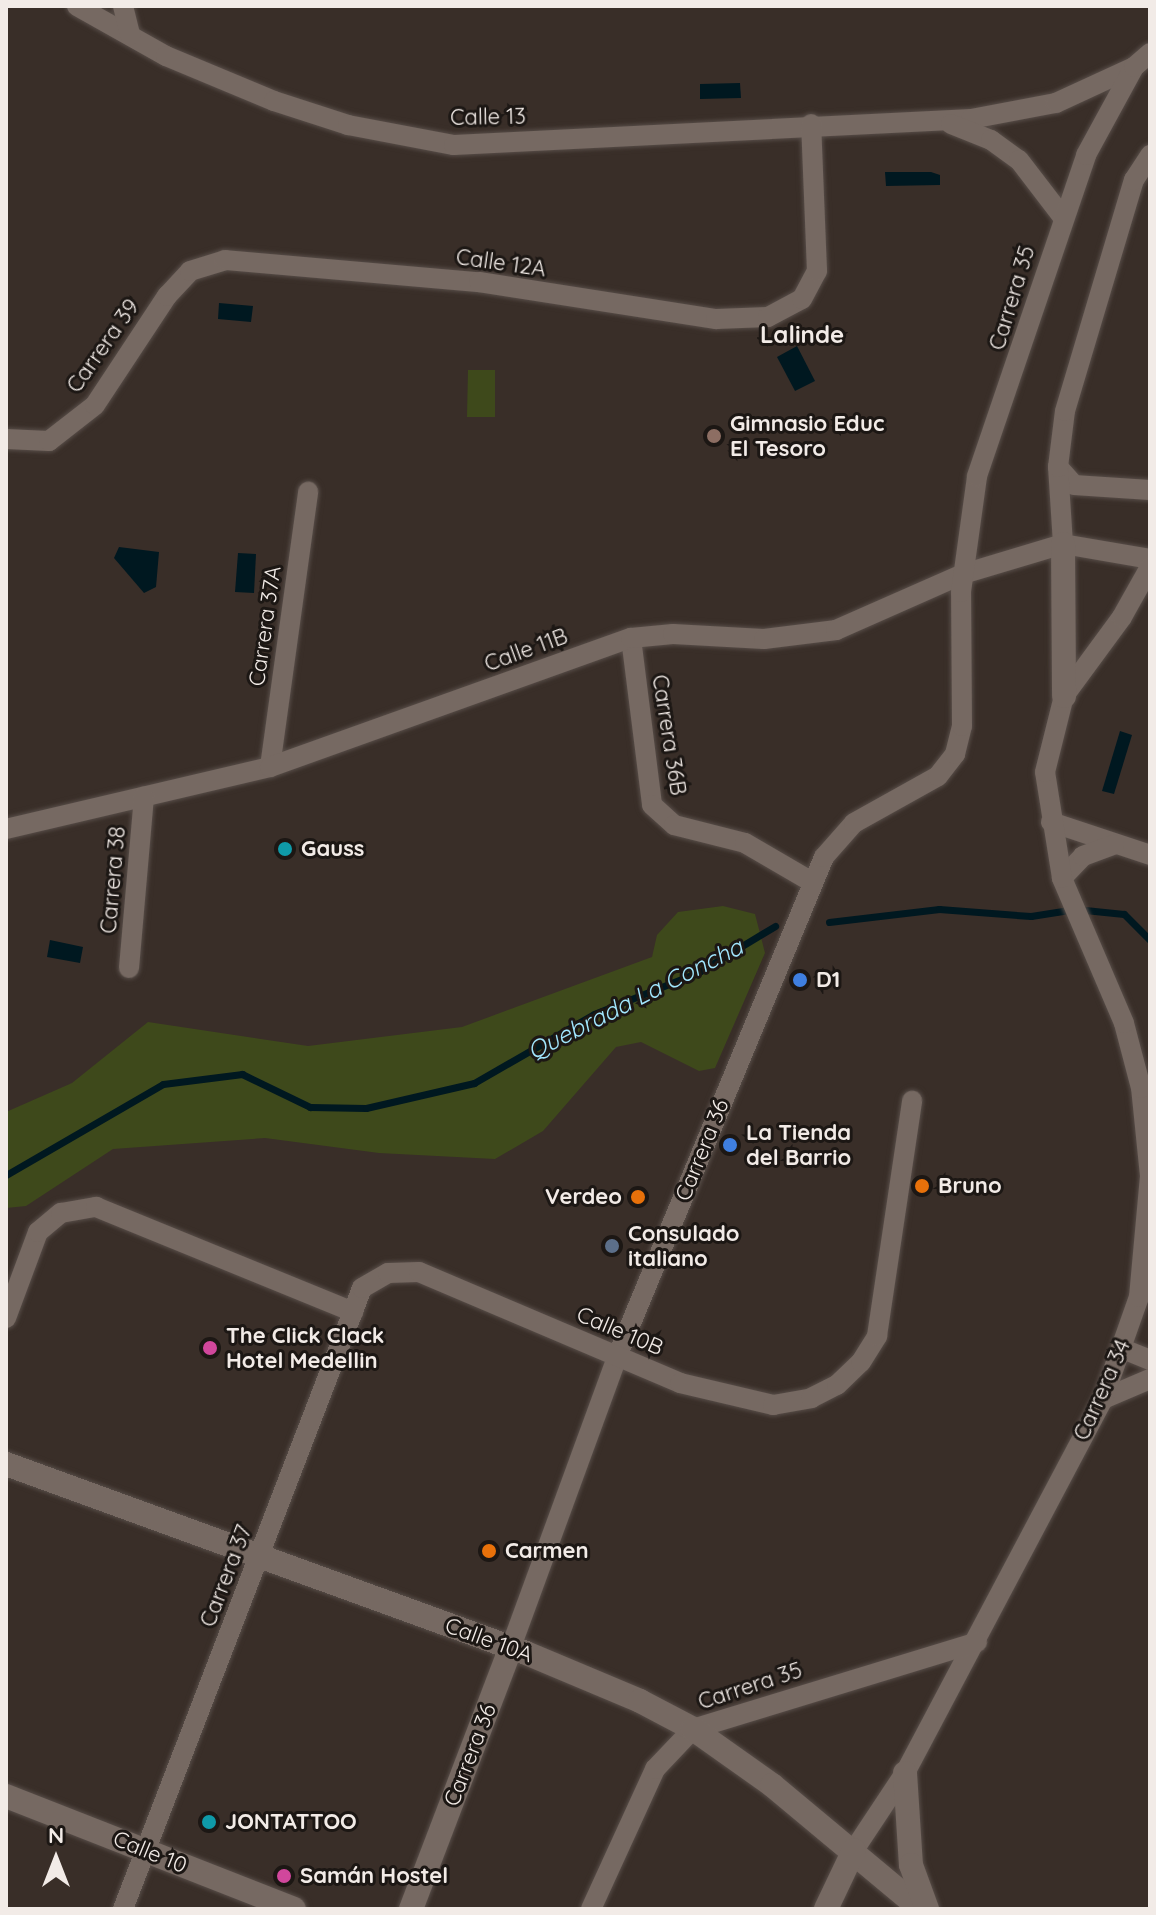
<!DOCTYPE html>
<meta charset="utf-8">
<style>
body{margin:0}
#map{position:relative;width:1156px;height:1915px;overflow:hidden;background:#392e28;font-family:Quicksand,sans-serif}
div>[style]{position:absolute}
.green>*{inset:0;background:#3e491b}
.water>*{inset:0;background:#001820}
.stream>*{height:7px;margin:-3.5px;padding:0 3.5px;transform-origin:3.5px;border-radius:3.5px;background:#001820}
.roads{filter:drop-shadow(0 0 2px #574d48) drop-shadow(0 0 2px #574d48)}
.street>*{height:20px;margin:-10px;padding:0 10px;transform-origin:10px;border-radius:10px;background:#766962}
.secondary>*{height:24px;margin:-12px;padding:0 12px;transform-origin:12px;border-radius:12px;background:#766962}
.dots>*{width:22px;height:22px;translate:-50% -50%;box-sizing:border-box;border:4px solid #1c1714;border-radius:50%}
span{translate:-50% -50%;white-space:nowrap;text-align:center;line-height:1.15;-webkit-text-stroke:6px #1c1714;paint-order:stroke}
.street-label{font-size:22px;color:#f2ebe7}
.poi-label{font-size:22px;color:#f2ebe7;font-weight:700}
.left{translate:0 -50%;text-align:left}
.right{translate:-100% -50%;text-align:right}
.neighbourhood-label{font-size:24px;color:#f2ebe7;font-weight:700}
.water-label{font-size:24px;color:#a2e7fe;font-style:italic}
.frame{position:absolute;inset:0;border:8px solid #f2ebe7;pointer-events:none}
.north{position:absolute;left:16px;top:1819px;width:80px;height:80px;-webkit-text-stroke:6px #1c1714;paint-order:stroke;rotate:0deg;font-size:22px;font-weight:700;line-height:32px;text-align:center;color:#f2ebe7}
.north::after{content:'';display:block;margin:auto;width:28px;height:36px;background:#f2ebe7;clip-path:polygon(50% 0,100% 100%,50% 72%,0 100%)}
</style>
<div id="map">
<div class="green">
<i style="clip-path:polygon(468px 370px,495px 370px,495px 417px,467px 417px)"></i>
<i style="clip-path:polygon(723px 906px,755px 914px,765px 953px,715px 1068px,699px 1071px,641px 1042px,616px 1047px,543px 1131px,495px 1159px,379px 1153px,265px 1138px,113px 1149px,26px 1206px,6px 1208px,6px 1112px,72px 1083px,148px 1022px,308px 1046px,462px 1027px,652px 957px,657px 935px,678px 912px)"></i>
</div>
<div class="water">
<i style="clip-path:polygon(740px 83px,741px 98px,700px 99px,700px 84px)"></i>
<i style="clip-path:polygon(885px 172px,931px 172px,940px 175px,940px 185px,886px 186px)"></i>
<i style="clip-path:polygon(219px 303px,253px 306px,251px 322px,218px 319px)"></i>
<i style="clip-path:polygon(797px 346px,815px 381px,795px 391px,777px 357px)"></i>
<i style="clip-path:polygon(119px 547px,159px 552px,156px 587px,144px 593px,114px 558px)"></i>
<i style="clip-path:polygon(238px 553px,256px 554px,254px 593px,235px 592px)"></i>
<i style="clip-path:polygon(1120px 731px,1132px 735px,1114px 794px,1102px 791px)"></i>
<i style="clip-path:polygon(50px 940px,83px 947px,80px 963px,47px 957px)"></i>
</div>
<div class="stream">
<i style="left:829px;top:922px;width:111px;rotate:-6.7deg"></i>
<i style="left:939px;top:909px;width:92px;rotate:4.4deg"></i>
<i style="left:1031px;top:916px;width:45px;rotate:-9deg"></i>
<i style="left:1075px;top:909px;width:49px;rotate:5.8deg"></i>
<i style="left:1124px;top:914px;width:37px;rotate:45deg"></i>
<i style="left:6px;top:1175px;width:181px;rotate:-30.1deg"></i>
<i style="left:163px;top:1084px;width:80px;rotate:-7.2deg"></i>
<i style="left:242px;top:1074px;width:76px;rotate:25.9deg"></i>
<i style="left:310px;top:1107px;width:56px;rotate:1deg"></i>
<i style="left:366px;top:1108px;width:111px;rotate:-13deg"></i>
<i style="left:474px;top:1083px;width:138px;rotate:-29.9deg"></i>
<i style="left:594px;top:1014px;width:113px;rotate:-21.8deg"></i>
<i style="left:699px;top:972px;width:89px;rotate:-31.2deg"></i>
</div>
<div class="roads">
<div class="street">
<i style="left:77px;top:6px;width:102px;rotate:29.3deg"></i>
<i style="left:166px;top:56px;width:117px;rotate:22.6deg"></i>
<i style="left:274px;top:101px;width:78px;rotate:18deg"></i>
<i style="left:348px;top:125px;width:108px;rotate:10.7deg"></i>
<i style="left:454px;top:145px;width:518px;rotate:-2.88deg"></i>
<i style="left:971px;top:119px;width:86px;rotate:-10.7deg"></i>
<i style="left:1056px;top:103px;width:86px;rotate:-24.8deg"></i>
<i style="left:123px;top:6px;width:30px;rotate:76deg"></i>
<i style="left:951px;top:124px;width:43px;rotate:21.8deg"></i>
<i style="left:991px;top:140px;width:34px;rotate:36deg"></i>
<i style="left:1019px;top:160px;width:71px;rotate:52.5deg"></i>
<i style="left:6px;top:439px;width:43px;rotate:2.7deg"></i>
<i style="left:49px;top:441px;width:58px;rotate:-38deg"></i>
<i style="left:95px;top:405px;width:131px;rotate:-56.6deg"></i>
<i style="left:167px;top:296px;width:34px;rotate:-47deg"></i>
<i style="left:190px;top:271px;width:37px;rotate:-17deg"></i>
<i style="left:225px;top:260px;width:255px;rotate:5deg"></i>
<i style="left:479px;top:282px;width:240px;rotate:8.9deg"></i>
<i style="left:716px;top:319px;width:52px;rotate:-2.2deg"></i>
<i style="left:768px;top:317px;width:38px;rotate:-28deg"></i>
<i style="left:802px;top:299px;width:32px;rotate:-62deg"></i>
<i style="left:817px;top:271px;width:147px;rotate:-92.3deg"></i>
<i style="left:1058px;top:467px;width:24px;rotate:48deg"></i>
<i style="left:1074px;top:485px;width:76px;rotate:3.8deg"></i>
<i style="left:1063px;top:544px;width:77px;rotate:-93.7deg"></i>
<i style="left:1058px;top:467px;width:56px;rotate:-82.9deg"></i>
<i style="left:1065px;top:411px;width:241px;rotate:-73.4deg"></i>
<i style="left:1134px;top:180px;width:30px;rotate:-57deg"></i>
<i style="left:631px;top:638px;width:168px;rotate:82.8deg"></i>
<i style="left:652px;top:805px;width:30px;rotate:42deg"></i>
<i style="left:674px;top:825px;width:73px;rotate:14.2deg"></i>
<i style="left:745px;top:843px;width:78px;rotate:30.2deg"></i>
<i style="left:270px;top:767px;width:278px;rotate:-82.1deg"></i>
<i style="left:1051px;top:822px;width:104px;rotate:18.4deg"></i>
<i style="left:6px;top:829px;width:271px;rotate:-13.2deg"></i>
<i style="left:270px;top:767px;width:383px;rotate:-19.7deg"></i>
<i style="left:631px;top:638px;width:42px;rotate:-5.4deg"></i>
<i style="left:673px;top:634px;width:91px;rotate:3.1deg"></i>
<i style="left:764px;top:639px;width:73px;rotate:-7.1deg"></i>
<i style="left:836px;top:630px;width:139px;rotate:-23.8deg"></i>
<i style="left:963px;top:574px;width:104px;rotate:-16.7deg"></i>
<i style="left:1063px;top:544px;width:88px;rotate:9.8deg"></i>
<i style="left:1062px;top:878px;width:30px;rotate:-46deg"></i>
<i style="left:1083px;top:856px;width:33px;rotate:-20deg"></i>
<i style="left:129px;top:968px;width:172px;rotate:-85deg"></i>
<i style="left:6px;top:1318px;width:92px;rotate:-69.6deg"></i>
<i style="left:38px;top:1232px;width:30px;rotate:-40deg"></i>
<i style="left:61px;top:1213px;width:36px;rotate:-10deg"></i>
<i style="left:96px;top:1207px;width:278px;rotate:22.2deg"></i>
<i style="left:1123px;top:1349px;width:29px;rotate:22deg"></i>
<i style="left:1103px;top:1399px;width:51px;rotate:-23.1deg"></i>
<i style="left:511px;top:1647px;width:309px;rotate:-69.9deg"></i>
<i style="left:617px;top:1357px;width:541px;rotate:-67.51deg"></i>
<i style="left:824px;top:857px;width:45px;rotate:-48.6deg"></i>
<i style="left:854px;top:823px;width:96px;rotate:-29.2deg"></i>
<i style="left:938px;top:776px;width:28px;rotate:-52deg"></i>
<i style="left:955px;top:754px;width:29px;rotate:-76deg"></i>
<i style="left:962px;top:726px;width:134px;rotate:-90.4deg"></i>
<i style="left:961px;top:592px;width:117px;rotate:-82.1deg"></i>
<i style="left:977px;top:476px;width:339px;rotate:-71.2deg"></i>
<i style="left:1086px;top:155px;width:100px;rotate:-61.4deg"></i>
<i style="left:1134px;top:67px;width:21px;rotate:-41deg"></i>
<i style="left:854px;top:1850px;width:92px;rotate:-56.5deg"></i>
<i style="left:905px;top:1773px;width:423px;rotate:-62.1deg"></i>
<i style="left:1103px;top:1399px;width:108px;rotate:-70.6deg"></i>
<i style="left:1139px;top:1297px;width:121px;rotate:-84.8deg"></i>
<i style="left:1150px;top:1176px;width:88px;rotate:-95.8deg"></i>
<i style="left:1141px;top:1088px;width:67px;rotate:-104.7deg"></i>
<i style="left:1124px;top:1023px;width:158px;rotate:-113.2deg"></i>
<i style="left:1062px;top:878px;width:107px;rotate:-99.1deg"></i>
<i style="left:1045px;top:772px;width:78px;rotate:-76deg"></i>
<i style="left:1064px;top:696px;width:98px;rotate:-53.7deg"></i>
<i style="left:1122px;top:617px;width:57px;rotate:-60.8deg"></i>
<i style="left:123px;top:1909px;width:665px;rotate:-68.95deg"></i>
<i style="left:362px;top:1288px;width:30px;rotate:-30deg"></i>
<i style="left:388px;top:1273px;width:31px;rotate:-2deg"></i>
<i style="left:419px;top:1272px;width:284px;rotate:23deg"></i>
<i style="left:680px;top:1383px;width:96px;rotate:13.3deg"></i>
<i style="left:773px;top:1405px;width:39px;rotate:-10deg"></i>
<i style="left:811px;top:1398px;width:29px;rotate:-27deg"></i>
<i style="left:837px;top:1385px;width:33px;rotate:-44deg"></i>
<i style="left:861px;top:1362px;width:31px;rotate:-58deg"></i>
<i style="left:877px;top:1336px;width:238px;rotate:-81.5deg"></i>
<i style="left:591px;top:1909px;width:154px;rotate:-65.4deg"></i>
<i style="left:655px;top:1769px;width:55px;rotate:-46.5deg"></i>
<i style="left:693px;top:1729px;width:297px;rotate:-17deg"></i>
</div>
<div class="secondary">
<i style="left:1063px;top:544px;width:152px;rotate:89.6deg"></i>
<i style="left:6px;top:1464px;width:553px;rotate:19.97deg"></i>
<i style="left:526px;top:1653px;width:124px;rotate:22.8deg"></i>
<i style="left:640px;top:1701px;width:60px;rotate:27.8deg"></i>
<i style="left:693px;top:1729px;width:97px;rotate:35.3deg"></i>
<i style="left:772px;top:1785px;width:194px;rotate:39.8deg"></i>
<i style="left:905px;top:1773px;width:92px;rotate:86.3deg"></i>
<i style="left:911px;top:1865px;width:47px;rotate:70deg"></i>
<i style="left:6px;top:1796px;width:309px;rotate:21.4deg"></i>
<i style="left:411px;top:1909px;width:280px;rotate:-69.1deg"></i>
<i style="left:826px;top:1909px;width:65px;rotate:-64.6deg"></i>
</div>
</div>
<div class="dots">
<i style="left:714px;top:436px;background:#8d6e63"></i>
<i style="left:285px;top:849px;background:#0f9aa8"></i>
<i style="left:800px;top:980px;background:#3f7fe0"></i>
<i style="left:730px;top:1145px;background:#3f7fe0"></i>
<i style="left:922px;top:1186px;background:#e8710a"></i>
<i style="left:638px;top:1197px;background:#e8710a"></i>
<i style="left:612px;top:1246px;background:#5c6f8a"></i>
<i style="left:210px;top:1348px;background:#d1479c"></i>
<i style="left:489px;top:1551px;background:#e8710a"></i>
<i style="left:209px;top:1822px;background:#0f9aa8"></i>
<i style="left:284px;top:1876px;background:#d1479c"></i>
</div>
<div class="street-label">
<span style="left:488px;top:117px;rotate:-1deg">Calle 13</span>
<span style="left:501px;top:263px;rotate:8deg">Calle 12A</span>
<span style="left:1012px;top:298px;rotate:-73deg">Carrera 35</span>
<span style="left:103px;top:346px;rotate:-55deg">Carrera 39</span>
<span style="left:265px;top:626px;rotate:-82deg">Carrera 37A</span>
<span style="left:526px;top:650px;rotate:-20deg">Calle 11B</span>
<span style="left:669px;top:735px;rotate:81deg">Carrera 36B</span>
<span style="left:113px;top:880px;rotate:-85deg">Carrera 38</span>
<span style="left:702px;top:1150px;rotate:-68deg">Carrera 36</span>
<span style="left:620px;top:1331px;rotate:23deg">Calle 10B</span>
<span style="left:1102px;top:1390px;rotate:-66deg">Carrera 34</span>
<span style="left:226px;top:1576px;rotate:-69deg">Carrera 37</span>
<span style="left:489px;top:1640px;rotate:20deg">Calle 10A</span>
<span style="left:750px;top:1686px;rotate:-18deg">Carrera 35</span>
<span style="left:470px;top:1755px;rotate:-69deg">Carrera 36</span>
<span style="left:150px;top:1852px;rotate:22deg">Calle 10</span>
</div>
<div class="poi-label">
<span class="left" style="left:730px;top:436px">Gimnasio Educ<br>El Tesoro</span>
<span class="left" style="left:301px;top:849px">Gauss</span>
<span class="left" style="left:816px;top:980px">D1</span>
<span class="left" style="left:746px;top:1145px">La Tienda<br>del Barrio</span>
<span class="left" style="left:938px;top:1186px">Bruno</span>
<span class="right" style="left:622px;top:1197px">Verdeo</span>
<span class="left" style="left:628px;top:1246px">Consulado<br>italiano</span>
<span class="left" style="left:226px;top:1348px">The Click Clack<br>Hotel Medellin</span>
<span class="left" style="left:505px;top:1551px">Carmen</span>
<span class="left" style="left:225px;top:1822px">JONTATTOO</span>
<span class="left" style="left:300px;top:1876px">Samán Hostel</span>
</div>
<div class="neighbourhood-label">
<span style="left:802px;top:335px">Lalinde</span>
</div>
<div class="water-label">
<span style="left:635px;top:999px;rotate:-27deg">Quebrada La Concha</span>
</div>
<div class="frame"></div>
<div class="north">N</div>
</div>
